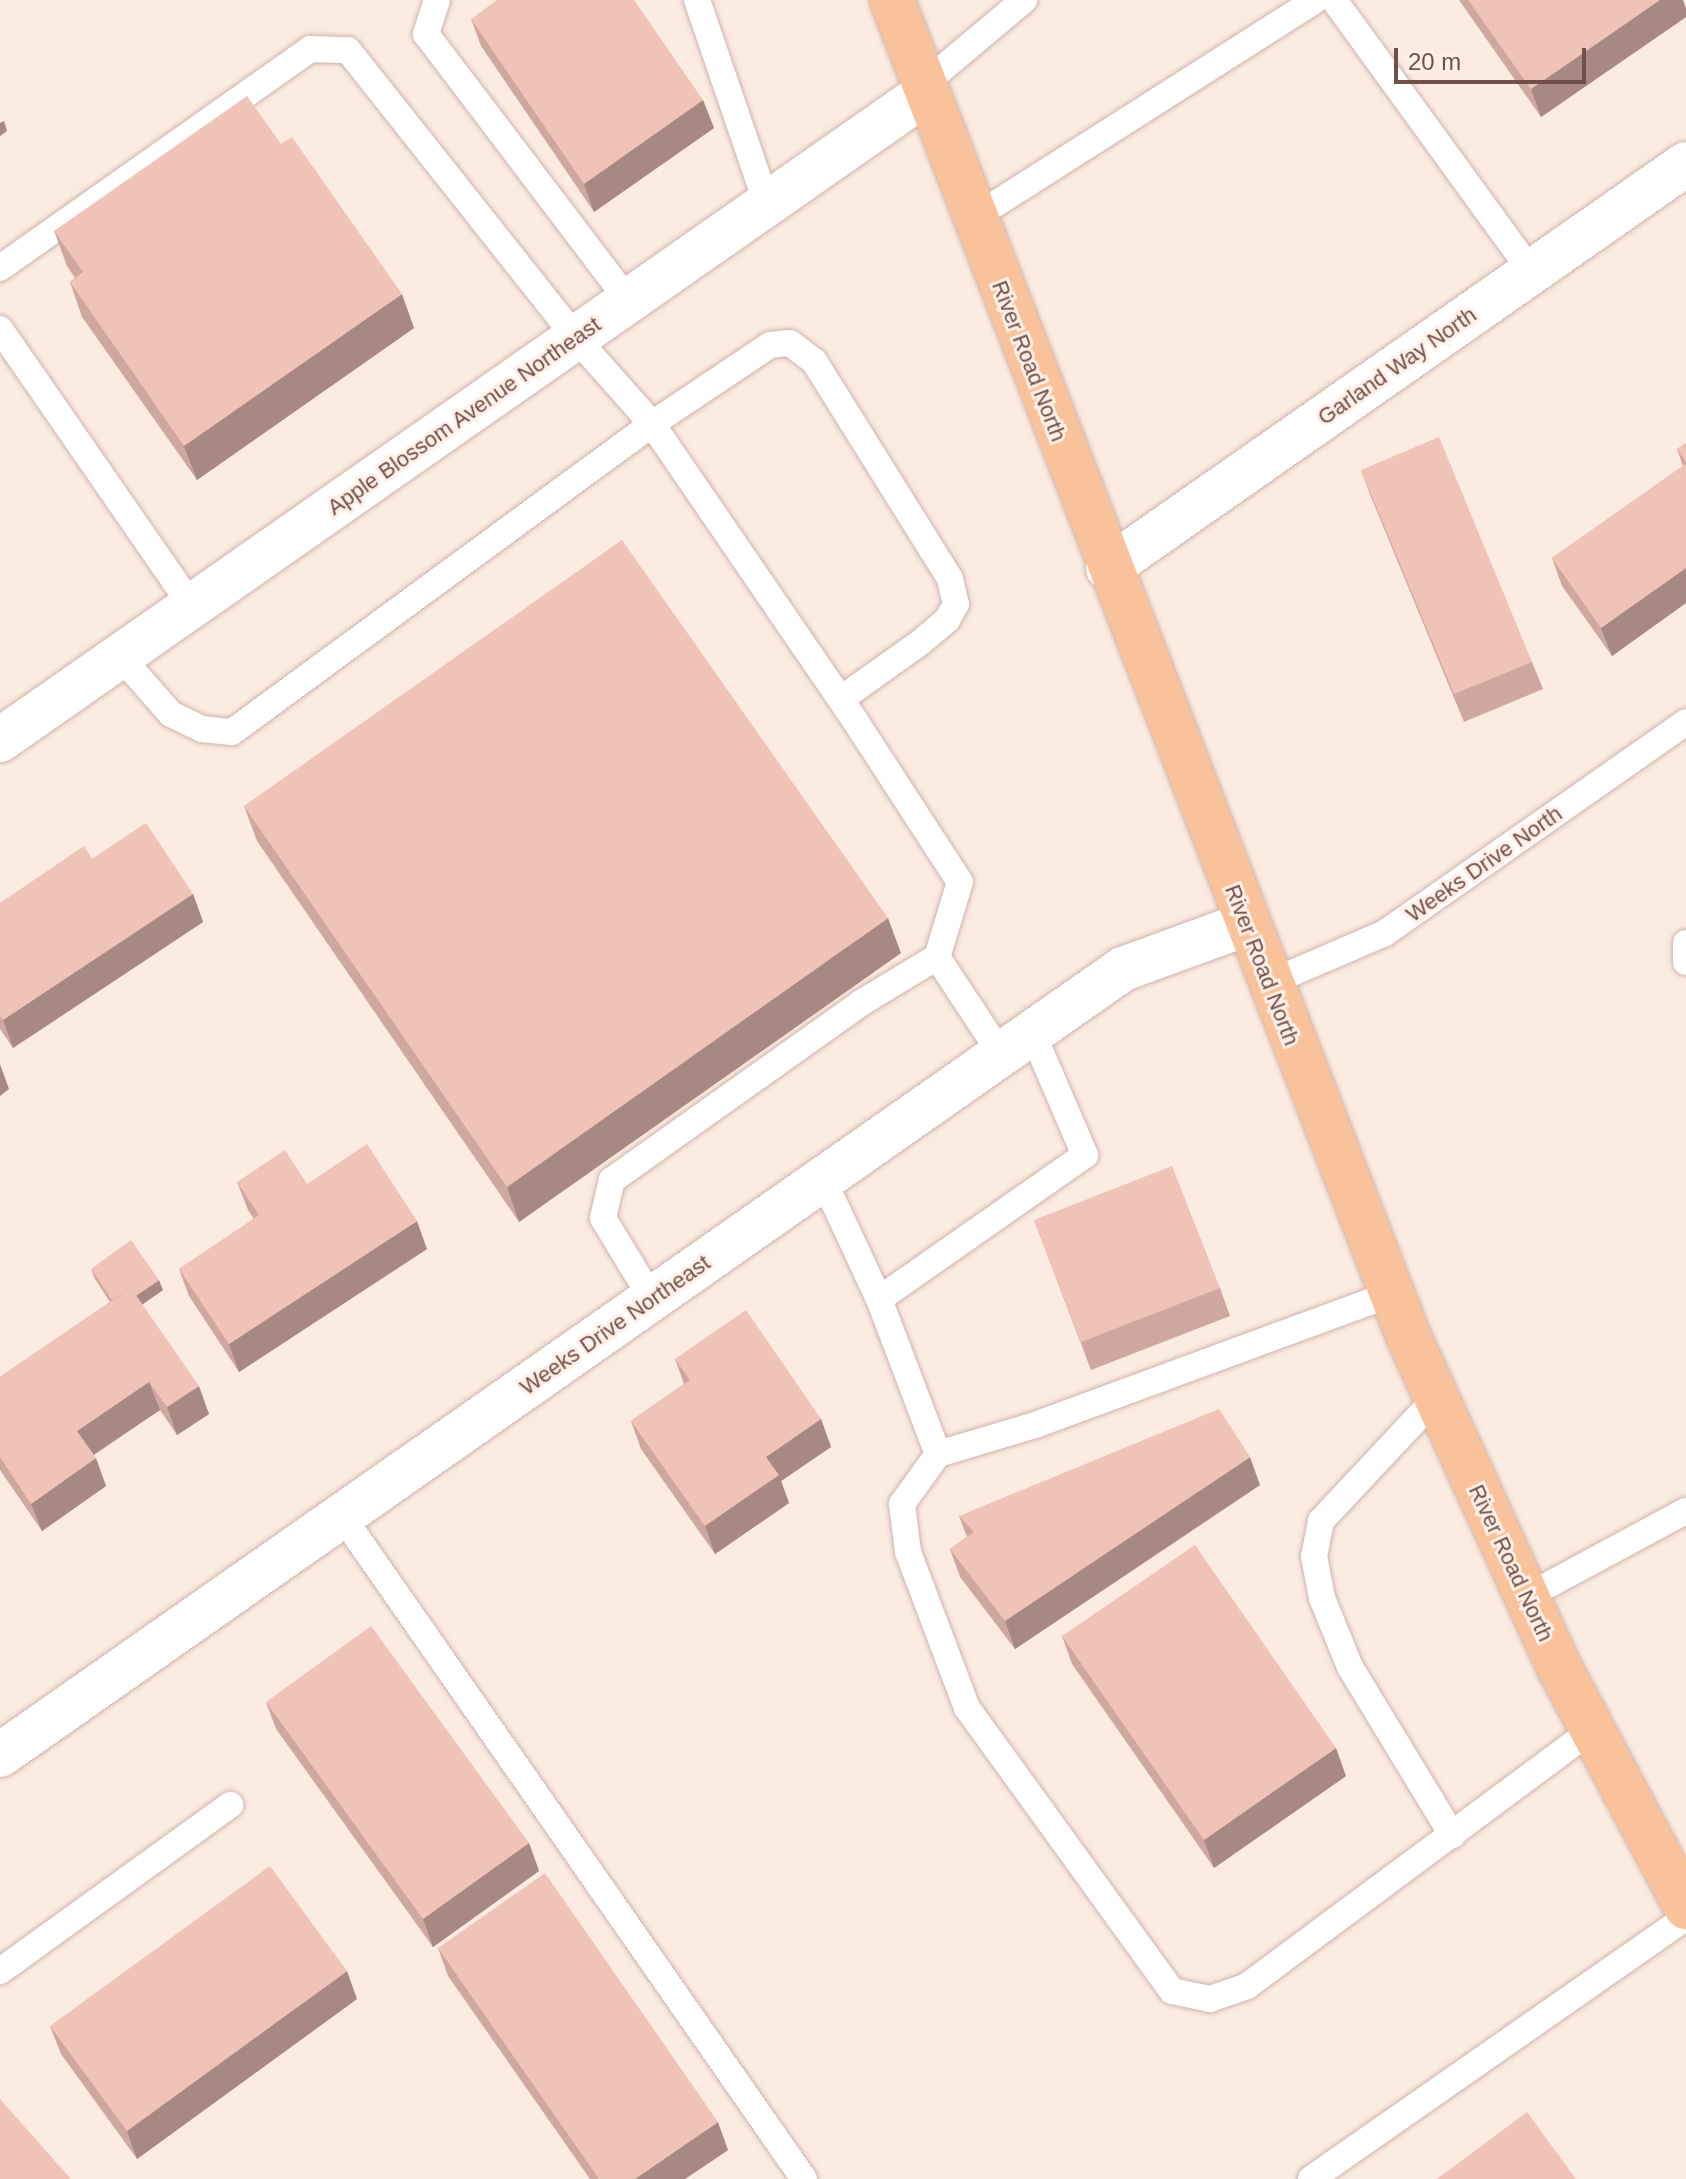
<!DOCTYPE html>
<style>
body{margin:0}
#map{position:relative;width:1686px;height:2179px;overflow:hidden;background:#fbebe1;font-family:Arial,sans-serif}
div>[style]{position:absolute}
.roads{filter:drop-shadow(0 0 2px #ceb3ab) drop-shadow(0 0 2px #ceb3ab)}
.service>*{height:26px;margin:-13px;padding:0 13px;transform-origin:13px;border-radius:13px;background:#fff}
.minor>*{height:44px;margin:-22px;padding:0 22px;transform-origin:22px;border-radius:22px;background:#fff}
.primary>*{height:44px;margin:-22px;padding:0 22px;transform-origin:22px;border-radius:22px;background:#f9c29a}
.wall>*{inset:0;background:#cea89f}
.shaded-wall>*{inset:0;background:#a88882}
.building>*{inset:0;background:#f0c3b9}
span{translate:-50% -50%;white-space:nowrap;text-align:center;line-height:1.15;-webkit-text-stroke:6px #fff0e7;paint-order:stroke}
.street-label{font-size:22px;color:#724f49}
.scale{position:absolute;left:1394px;top:48px;width:192px;height:36px;box-sizing:border-box;border:4px solid #724f49;border-top:0;padding-left:10px;font-size:24px;line-height:28px;white-space:nowrap;color:#724f49;-webkit-text-stroke:6px #fff0e7;paint-order:stroke}
</style>
<div id="map">
<div class="roads">
<div class="service">
<i style="left:437px;top:0;width:36px;rotate:108deg"></i>
<i style="left:426px;top:34px;width:335px;rotate:52.8deg"></i>
<i style="left:697px;top:0;width:216px;rotate:71.1deg"></i>
<i style="left:1334px;top:0;width:337px;rotate:54deg"></i>
<i style="left:924px;top:84px;width:131px;rotate:-40deg"></i>
<i style="left:975px;top:217px;width:403px;rotate:-32.5deg"></i>
<i style="left:0;top:268px;width:380px;rotate:-35.2deg"></i>
<i style="left:310px;top:49px;width:38px;rotate:2deg"></i>
<i style="left:348px;top:50px;width:367px;rotate:51.6deg"></i>
<i style="left:576px;top:338px;width:115px;rotate:48.5deg"></i>
<i style="left:652px;top:424px;width:358px;rotate:55.6deg"></i>
<i style="left:854px;top:719px;width:194px;rotate:57deg"></i>
<i style="left:960px;top:882px;width:78px;rotate:107deg"></i>
<i style="left:937px;top:957px;width:116px;rotate:56.6deg"></i>
<i style="left:0;top:329px;width:337px;rotate:55.3deg"></i>
<i style="left:120px;top:656px;width:77px;rotate:48.7deg"></i>
<i style="left:171px;top:714px;width:34px;rotate:26deg"></i>
<i style="left:202px;top:729px;width:30px;rotate:6deg"></i>
<i style="left:232px;top:732px;width:521px;rotate:-36.25deg"></i>
<i style="left:652px;top:424px;width:142px;rotate:-33.8deg"></i>
<i style="left:770px;top:345px;width:20px;rotate:-6deg"></i>
<i style="left:790px;top:343px;width:30px;rotate:37deg"></i>
<i style="left:814px;top:361px;width:257px;rotate:58deg"></i>
<i style="left:950px;top:579px;width:26px;rotate:77deg"></i>
<i style="left:956px;top:604px;width:18px;rotate:119deg"></i>
<i style="left:947px;top:620px;width:34px;rotate:140deg"></i>
<i style="left:921px;top:642px;width:98px;rotate:144.5deg"></i>
<i style="left:1686px;top:943px;width:19px;rotate:90deg"></i>
<i style="left:1269px;top:983px;width:126px;rotate:-23.3deg"></i>
<i style="left:1385px;top:933px;width:368px;rotate:-35deg"></i>
<i style="left:1032px;top:1032px;width:134px;rotate:66.7deg"></i>
<i style="left:1085px;top:1155px;width:251px;rotate:145deg"></i>
<i style="left:879px;top:1299px;width:166px;rotate:69.2deg"></i>
<i style="left:938px;top:1454px;width:101px;rotate:-16.6deg"></i>
<i style="left:1035px;top:1425px;width:380px;rotate:-20.2deg"></i>
<i style="left:823px;top:1179px;width:132px;rotate:65deg"></i>
<i style="left:652px;top:1299px;width:95px;rotate:-121.2deg"></i>
<i style="left:603px;top:1218px;width:39px;rotate:-77deg"></i>
<i style="left:612px;top:1180px;width:305px;rotate:-35.4deg"></i>
<i style="left:861px;top:1003px;width:89px;rotate:-31.2deg"></i>
<i style="left:1436px;top:1398px;width:168px;rotate:133.1deg"></i>
<i style="left:1321px;top:1521px;width:36px;rotate:101deg"></i>
<i style="left:1314px;top:1556px;width:43px;rotate:79.2deg"></i>
<i style="left:1322px;top:1598px;width:74px;rotate:67.9deg"></i>
<i style="left:1350px;top:1667px;width:197px;rotate:58.7deg"></i>
<i style="left:938px;top:1454px;width:62px;rotate:125.8deg"></i>
<i style="left:902px;top:1504px;width:48px;rotate:82.9deg"></i>
<i style="left:908px;top:1552px;width:167px;rotate:69.3deg"></i>
<i style="left:967px;top:1708px;width:349px;rotate:54.1deg"></i>
<i style="left:1172px;top:1991px;width:39px;rotate:12deg"></i>
<i style="left:1210px;top:1999px;width:39px;rotate:-19deg"></i>
<i style="left:1247px;top:1986px;width:430px;rotate:-36.6deg"></i>
<i style="left:342px;top:1516px;width:808px;rotate:55.13deg"></i>
<i style="left:1526px;top:1597px;width:182px;rotate:-28.3deg"></i>
<i style="left:0;top:1971px;width:284px;rotate:-35.8deg"></i>
<i style="left:1311px;top:2179px;width:457px;rotate:-34.9deg"></i>
</div>
<div class="minor">
<i style="left:1108px;top:568px;width:705px;rotate:-34.95deg"></i>
<i style="left:0;top:740px;width:1131px;rotate:-34.95deg"></i>
<i style="left:0;top:1755px;width:1371px;rotate:-34.99deg"></i>
<i style="left:1123px;top:969px;width:131px;rotate:-20.1deg"></i>
</div>
<div class="primary">
<i style="left:892px;top:0;width:1437px;rotate:68.87deg"></i>
<i style="left:1410px;top:1340px;width:359px;rotate:65.5deg"></i>
<i style="left:1559px;top:1667px;width:272px;rotate:62.1deg"></i>
</div>
</div>
<div class="wall">
<i style="clip-path:polygon(1459px 0,1683px 0,1686px 9px,1686px 17px,1541px 117px)"></i>
<i style="clip-path:polygon(471px 19px,703px 100px,714px 128px,594px 212px,481px 46px)"></i>
<i style="clip-path:polygon(281px 144px,414px 328px,197px 480px,82px 317px,70px 282px,75px 278px,67px 266px,54px 231px)"></i>
<i style="clip-path:polygon(1686px 443px,1686px 603px,1612px 656px,1562px 586px,1552px 558px,1683px 466px,1677px 449px)"></i>
<i style="clip-path:polygon(1361px 470px,1532px 662px,1543px 689px,1464px 722px,1371px 497px)"></i>
<i style="clip-path:polygon(244px 806px,901px 953px,519px 1222px,257px 841px)"></i>
<i style="clip-path:polygon(92px 859px,193px 894px,203px 922px,13px 1048px,0 1029px,0 903px)"></i>
<i style="clip-path:polygon(237px 1182px,427px 1249px,239px 1372px,189px 1296px,179px 1269px,254px 1219px,248px 1210px)"></i>
<i style="clip-path:polygon(1034px 1220px,1220px 1288px,1230px 1316px,1091px 1370px)"></i>
<i style="clip-path:polygon(91px 1269px,163px 1290px,142px 1304px,209px 1414px,177px 1435px,160px 1410px,94px 1455px,106px 1486px,42px 1531px,0 1470px,0 1377px,110px 1302px,95px 1279px)"></i>
<i style="clip-path:polygon(675px 1359px,821px 1419px,831px 1447px,781px 1481px,789px 1503px,715px 1554px,641px 1449px,631px 1421px,684px 1384px)"></i>
<i style="clip-path:polygon(1260px 1485px,1015px 1649px,960px 1577px,950px 1549px,967px 1537px,959px 1516px)"></i>
<i style="clip-path:polygon(1062px 1636px,1346px 1776px,1214px 1868px,1072px 1664px)"></i>
<i style="clip-path:polygon(266px 1702px,529px 1843px,539px 1871px,433px 1947px,276px 1729px)"></i>
<i style="clip-path:polygon(438px 1948px,728px 2150px,685px 2179px,590px 2179px,448px 1976px)"></i>
<i style="clip-path:polygon(357px 1999px,137px 2159px,61px 2054px,50px 2026px)"></i>
</div>
<div class="shaded-wall">
<i style="clip-path:polygon(1660px 0,1683px 0,1686px 9px,1686px 17px,1541px 117px,1531px 89px)"></i>
<i style="clip-path:polygon(703px 100px,714px 128px,594px 212px,584px 184px)"></i>
<i style="clip-path:polygon(4px 121px,7px 131px,0 136px,0 123px)"></i>
<i style="clip-path:polygon(402px 294px,414px 328px,197px 480px,184px 446px)"></i>
<i style="clip-path:polygon(1686px 568px,1686px 603px,1612px 656px,1601px 628px)"></i>
<i style="clip-path:polygon(193px 894px,203px 922px,13px 1048px,3px 1020px)"></i>
<i style="clip-path:polygon(888px 918px,901px 953px,519px 1222px,507px 1187px)"></i>
<i style="clip-path:polygon(0 1064px,9px 1089px,0 1096px)"></i>
<i style="clip-path:polygon(417px 1221px,427px 1249px,239px 1372px,229px 1344px)"></i>
<i style="clip-path:polygon(159px 1280px,163px 1290px,122px 1319px,118px 1308px)"></i>
<i style="clip-path:polygon(149px 1382px,160px 1410px,87px 1459px,77px 1431px)"></i>
<i style="clip-path:polygon(199px 1386px,209px 1414px,177px 1435px,167px 1407px)"></i>
<i style="clip-path:polygon(821px 1419px,831px 1447px,781px 1481px,789px 1503px,715px 1554px,705px 1526px,766px 1457px)"></i>
<i style="clip-path:polygon(1250px 1457px,1260px 1485px,1015px 1649px,1005px 1621px)"></i>
<i style="clip-path:polygon(96px 1458px,106px 1486px,42px 1531px,31px 1504px)"></i>
<i style="clip-path:polygon(1336px 1748px,1346px 1776px,1214px 1868px,1204px 1840px)"></i>
<i style="clip-path:polygon(529px 1843px,539px 1871px,433px 1947px,423px 1919px)"></i>
<i style="clip-path:polygon(347px 1971px,357px 1999px,137px 2159px,127px 2131px)"></i>
<i style="clip-path:polygon(718px 2122px,728px 2150px,685px 2179px,635px 2179px)"></i>
</div>
<div class="building">
<i style="clip-path:polygon(497px 0,634px 0,703px 100px,584px 184px,471px 19px)"></i>
<i style="clip-path:polygon(1468px 0,1660px 0,1531px 89px)"></i>
<i style="clip-path:polygon(247px 96px,281px 144px,292px 137px,402px 294px,184px 446px,70px 282px,83px 272px,54px 231px)"></i>
<i style="clip-path:polygon(1439px 437px,1532px 662px,1454px 694px,1361px 470px)"></i>
<i style="clip-path:polygon(1686px 443px,1686px 462px,1677px 449px)"></i>
<i style="clip-path:polygon(1686px 464px,1686px 568px,1601px 628px,1552px 558px)"></i>
<i style="clip-path:polygon(622px 540px,888px 918px,507px 1187px,244px 806px)"></i>
<i style="clip-path:polygon(146px 823px,193px 894px,3px 1020px,0 1016px,0 903px,84px 846px,92px 859px)"></i>
<i style="clip-path:polygon(367px 1144px,417px 1221px,229px 1344px,179px 1269px,259px 1215px,237px 1182px,285px 1150px,307px 1184px)"></i>
<i style="clip-path:polygon(1172px 1166px,1220px 1288px,1081px 1342px,1034px 1220px)"></i>
<i style="clip-path:polygon(131px 1240px,159px 1280px,136px 1296px,131px 1288px,112px 1300px,91px 1269px)"></i>
<i style="clip-path:polygon(131px 1288px,199px 1386px,167px 1407px,149px 1382px,77px 1431px,96px 1458px,31px 1504px,0 1457px,0 1377px)"></i>
<i style="clip-path:polygon(746px 1310px,821px 1419px,766px 1457px,779px 1475px,705px 1526px,631px 1421px,690px 1380px,675px 1359px)"></i>
<i style="clip-path:polygon(1219px 1409px,1250px 1457px,1005px 1621px,950px 1549px,974px 1532px,959px 1516px)"></i>
<i style="clip-path:polygon(1195px 1545px,1336px 1748px,1204px 1840px,1062px 1636px)"></i>
<i style="clip-path:polygon(371px 1626px,529px 1843px,423px 1919px,266px 1702px)"></i>
<i style="clip-path:polygon(270px 1866px,347px 1971px,127px 2131px,50px 2026px)"></i>
<i style="clip-path:polygon(545px 1873px,718px 2122px,635px 2179px,599px 2179px,438px 1948px)"></i>
<i style="clip-path:polygon(0 2099px,71px 2179px,0 2179px)"></i>
<i style="clip-path:polygon(1527px 2112px,1576px 2179px,1437px 2179px)"></i>
</div>
<div class="street-label">
<span style="left:1029px;top:361px;rotate:69deg">River Road North</span>
<span style="left:1397px;top:366px;rotate:-35deg">Garland Way North</span>
<span style="left:464px;top:416px;rotate:-35deg">Apple Blossom Avenue Northeast</span>
<span style="left:1484px;top:864px;rotate:-35deg">Weeks Drive North</span>
<span style="left:1262px;top:965px;rotate:69deg">River Road North</span>
<span style="left:615px;top:1325px;rotate:-35deg">Weeks Drive Northeast</span>
<span style="left:1511px;top:1563px;rotate:65deg">River Road North</span>
</div>
<div class="scale">20 m</div>
</div>
